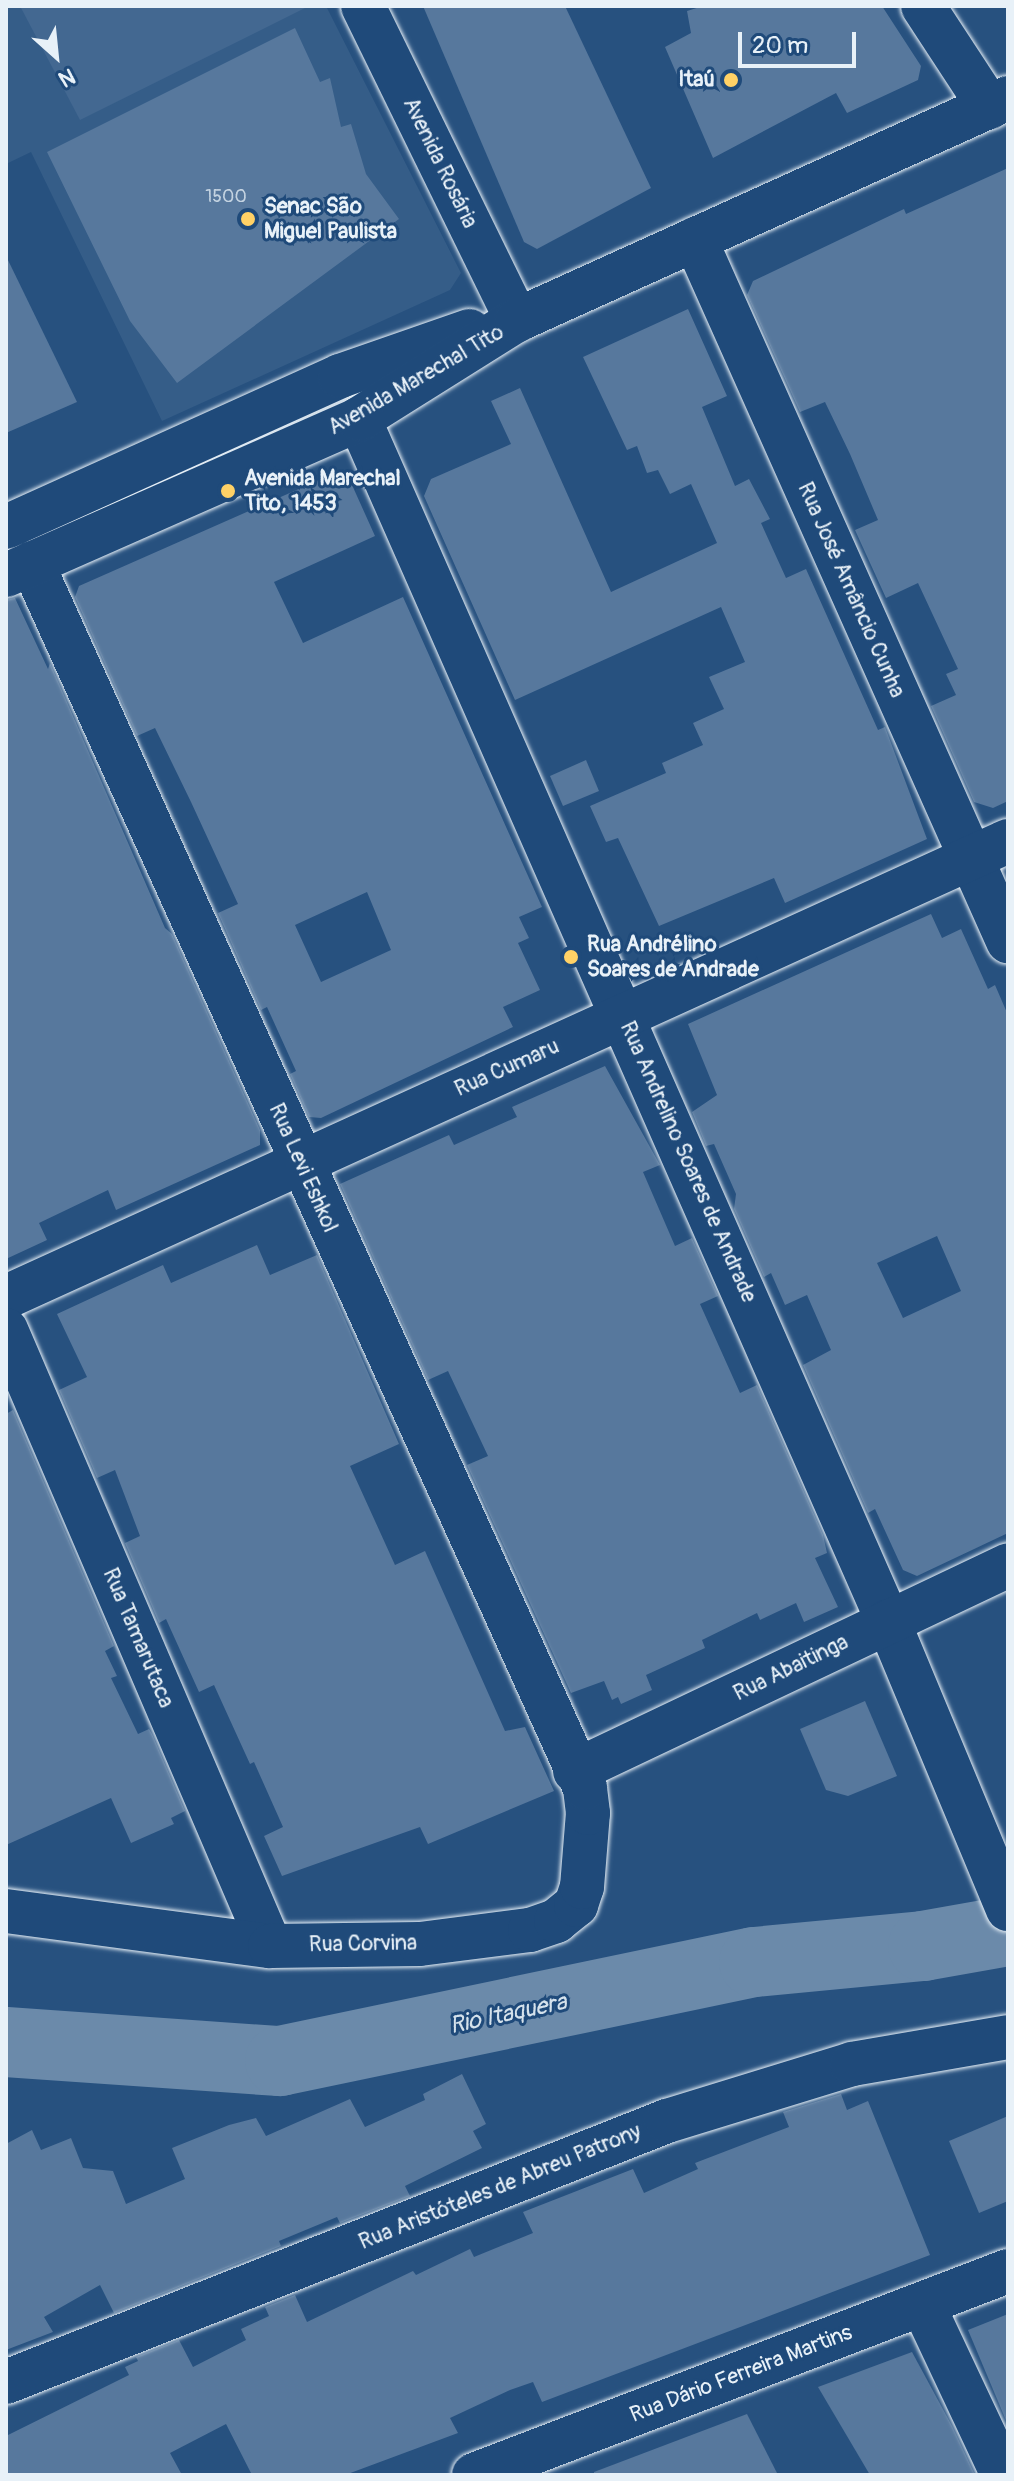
<!DOCTYPE html>
<meta charset="utf-8">
<style>
body{margin:0}
#map{position:relative;width:1014px;height:2481px;overflow:hidden;background:#27517f;font-family:Pangolin,sans-serif}
div>[style]{position:absolute}
.built>*{inset:0;background:#355d88}
.green>*{inset:0;background:#436891}
.river>*{height:70px;margin:-35px;padding:0 35px;transform-origin:35px;border-radius:35px;background:#6b8aaa}
.building>*{inset:0;background:#57789d}
.roads{filter:drop-shadow(0 0 2px #e8f1f8) drop-shadow(0 0 2px #e8f1f8)}
.minor>*{height:44px;margin:-22px;padding:0 22px;transform-origin:22px;border-radius:22px;background:#1f4a7a}
.major>*{height:44px;margin:-22px;padding:0 22px;transform-origin:22px;border-radius:22px;background:#1f4a7a}
.dots>*{width:22px;height:22px;translate:-50% -50%;box-sizing:border-box;border:4px solid #1f4a7a;border-radius:50%}
span{translate:-50% -50%;white-space:nowrap;text-align:center;line-height:1.15;-webkit-text-stroke:6px #1f4a7a;paint-order:stroke}
.number-label{font-size:18px;color:#c4d3e1}
.number-label span{-webkit-text-stroke-width:0}
.poi-label{font-size:22px;color:#e8f1f8;font-weight:700}
.right{translate:-100% -50%;text-align:right}
.left{translate:0 -50%;text-align:left}
.street-label{font-size:22px;color:#e8f1f8}
.water-label{font-size:24px;color:#d5e2ec;font-style:italic}
.frame{position:absolute;inset:0;border:8px solid #e8f1f8;pointer-events:none}
.north{position:absolute;left:16px;top:16px;width:80px;height:80px;-webkit-text-stroke:6px #1f4a7a;paint-order:stroke;rotate:153deg;font-size:22px;font-weight:700;line-height:32px;text-align:center;color:#e8f1f8}
.north::after{content:'';display:block;margin:auto;width:28px;height:36px;background:#e8f1f8;clip-path:polygon(50% 0,100% 100%,50% 72%,0 100%)}
.scale{position:absolute;left:738px;top:32px;width:118px;height:36px;box-sizing:border-box;border:4px solid #e8f1f8;border-top:0;padding-left:10px;font-size:24px;line-height:28px;white-space:nowrap;color:#e8f1f8;-webkit-text-stroke:6px #1f4a7a;paint-order:stroke}
</style>
<div id="map">
<div class="built">
<i style="clip-path:polygon(6px 6px,326px 6px,461px 273px,450px 290px,162px 421px,31px 152px,6px 164px)"></i>
</div>
<div class="green">
<i style="clip-path:polygon(20px 6px,309px 6px,80px 120px)"></i>
</div>
<div class="river">
<i style="left:6px;top:2042px;width:275px;rotate:4deg"></i>
<i style="left:280px;top:2061px;width:484px;rotate:-11.8deg"></i>
<i style="left:754px;top:1962px;width:170px;rotate:-5.4deg"></i>
<i style="left:923px;top:1946px;width:86px;rotate:-10deg"></i>
</div>
<div class="building">
<i style="clip-path:polygon(423px 6px,565px 6px,651px 188px,537px 249px,524px 242px)"></i>
<i style="clip-path:polygon(703px 6px,882px 6px,921px 66px,918px 80px,847px 113px,836px 93px,713px 158px,665px 47px,691px 33px,687px 11px)"></i>
<i style="clip-path:polygon(295px 28px,320px 82px,330px 78px,341px 127px,351px 124px,366px 174px,399px 219px,177px 383px,130px 321px,47px 152px)"></i>
<i style="clip-path:polygon(1008px 168px,1008px 801px,993px 808px,974px 802px,931px 706px,956px 695px,946px 674px,958px 669px,918px 583px,886px 598px,855px 530px,878px 520px,850px 454px,825px 402px,800px 412px,747px 295px,753px 281px,904px 209px,906px 214px)"></i>
<i style="clip-path:polygon(6px 256px,77px 402px,6px 433px)"></i>
<i style="clip-path:polygon(688px 309px,727px 396px,702px 407px,735px 486px,749px 479px,770px 519px,761px 523px,786px 578px,806px 569px,878px 730px,885px 727px,927px 839px,785px 903px,774px 878px,659px 926px,618px 838px,606px 842px,590px 806px,666px 773px,662px 763px,703px 745px,693px 723px,724px 709px,709px 677px,745px 662px,721px 607px,515px 700px,424px 496px,431px 479px,511px 444px,491px 401px,520px 388px,611px 592px,717px 543px,691px 484px,670px 494px,658px 470px,647px 473px,637px 446px,627px 450px,583px 357px)"></i>
<i style="clip-path:polygon(evenodd,335px 473px,348px 476px,375px 536px,274px 582px,303px 643px,403px 597px,542px 907px,519px 917px,529px 938px,518px 943px,540px 990px,503px 1007px,513px 1027px,321px 1118px,309px 1117px,290px 1074px,296px 1071px,267px 1007px,261px 1010px,218px 913px,238px 904px,191px 802px,155px 728px,137px 736px,75px 597px,79px 586px,335px 473px,367px 892px,391px 950px,321px 982px,295px 925px,367px 892px)"></i>
<i style="clip-path:polygon(15px 598px,48px 669px,50px 663px,165px 928px,172px 934px,260px 1130px,260px 1145px,116px 1210px,108px 1190px,39px 1223px,47px 1240px,6px 1259px,6px 600px)"></i>
<i style="clip-path:polygon(586px 760px,599px 791px,563px 806px,550px 776px)"></i>
<i style="clip-path:polygon(evenodd,931px 914px,942px 938px,961px 929px,988px 989px,995px 985px,1008px 1015px,1008px 1533px,917px 1576px,903px 1570px,875px 1509px,868px 1513px,803px 1365px,831px 1350px,807px 1295px,785px 1305px,771px 1273px,764px 1277px,734px 1209px,736px 1194px,714px 1144px,706px 1146px,692px 1112px,717px 1095px,688px 1024px,931px 914px,937px 1236px,961px 1291px,903px 1318px,877px 1263px,937px 1236px)"></i>
<i style="clip-path:polygon(605px 1066px,660px 1165px,643px 1172px,675px 1246px,692px 1238px,718px 1296px,700px 1304px,740px 1393px,757px 1385px,823px 1535px,827px 1553px,815px 1558px,838px 1607px,804px 1622px,796px 1603px,760px 1620px,757px 1613px,702px 1640px,705px 1648px,646px 1675px,652px 1690px,621px 1704px,618px 1697px,612px 1700px,604px 1681px,571px 1693px,467px 1465px,488px 1456px,448px 1371px,428px 1380px,340px 1184px,449px 1135px,454px 1145px,517px 1117px,512px 1107px)"></i>
<i style="clip-path:polygon(257px 1245px,270px 1275px,317px 1255px,399px 1444px,350px 1466px,395px 1565px,425px 1551px,505px 1731px,525px 1727px,554px 1791px,428px 1844px,420px 1827px,282px 1876px,264px 1836px,283px 1827px,254px 1762px,250px 1764px,214px 1685px,199px 1692px,166px 1619px,159px 1623px,125px 1543px,140px 1536px,115px 1470px,97px 1478px,59px 1390px,87px 1377px,57px 1314px,163px 1265px,171px 1283px)"></i>
<i style="clip-path:polygon(13px 1410px,114px 1646px,105px 1651px,117px 1676px,111px 1678px,138px 1734px,149px 1729px,152px 1734px,185px 1811px,171px 1818px,174px 1824px,131px 1843px,111px 1798px,6px 1845px,6px 1414px)"></i>
<i style="clip-path:polygon(865px 1701px,897px 1776px,848px 1796px,826px 1790px,800px 1729px)"></i>
<i style="clip-path:polygon(462px 2074px,486px 2124px,473px 2131px,482px 2148px,405px 2186px,410px 2196px,340px 2223px,337px 2217px,279px 2241px,281px 2246px,114px 2313px,100px 2285px,44px 2317px,53px 2332px,6px 2350px,6px 2144px,32px 2130px,41px 2150px,71px 2138px,83px 2168px,113px 2171px,126px 2204px,185px 2179px,172px 2148px,229px 2125px,256px 2118px,266px 2136px,350px 2099px,365px 2127px,425px 2100px,423px 2094px)"></i>
<i style="clip-path:polygon(841px 2094px,847px 2110px,868px 2101px,930px 2255px,542px 2402px,533px 2382px,510px 2390px,450px 2418px,458px 2433px,345px 2475px,252px 2475px,226px 2424px,170px 2453px,182px 2475px,6px 2475px,6px 2436px,129px 2375px,125px 2367px,138px 2361px,136px 2357px,179px 2340px,193px 2367px,246px 2340px,241px 2329px,269px 2316px,265px 2307px,295px 2295px,307px 2322px,413px 2271px,416px 2275px,470px 2249px,474px 2257px,533px 2233px,523px 2212px,633px 2169px,644px 2193px,698px 2169px,695px 2163px,789px 2127px,783px 2112px)"></i>
<i style="clip-path:polygon(1008px 2116px,1008px 2201px,979px 2213px,949px 2141px)"></i>
<i style="clip-path:polygon(1008px 2314px,1008px 2425px,968px 2330px)"></i>
<i style="clip-path:polygon(912px 2352px,952px 2426px,975px 2475px,870px 2475px,818px 2387px)"></i>
<i style="clip-path:polygon(747px 2414px,778px 2475px,594px 2475px,594px 2472px)"></i>
</div>
<div class="roads">
<div class="minor">
<i style="left:363px;top:6px;width:350px;rotate:63.9deg"></i>
<i style="left:923px;top:6px;width:121px;rotate:56.8deg"></i>
<i style="left:695px;top:239px;width:769px;rotate:65.97deg"></i>
<i style="left:359px;top:419px;width:1313px;rotate:66.25deg"></i>
<i style="left:888px;top:1621px;width:312px;rotate:67.4deg"></i>
<i style="left:6px;top:1297px;width:1101px;rotate:-24.47deg"></i>
<i style="left:6px;top:1330px;width:670px;rotate:66.8deg"></i>
<i style="left:575px;top:1771px;width:480px;rotate:-25.4deg"></i>
<i style="left:6px;top:1911px;width:266px;rotate:7.6deg"></i>
<i style="left:270px;top:1946px;width:150px;rotate:-0.8deg"></i>
<i style="left:420px;top:1944px;width:111px;rotate:-7.3deg"></i>
<i style="left:530px;top:1930px;width:28px;rotate:-19deg"></i>
<i style="left:556px;top:1921px;width:26px;rotate:-39deg"></i>
<i style="left:576px;top:1905px;width:19px;rotate:-72deg"></i>
<i style="left:582px;top:1887px;width:74px;rotate:-85.4deg"></i>
<i style="left:588px;top:1813px;width:25px;rotate:-97deg"></i>
<i style="left:585px;top:1788px;width:1344px;rotate:-114.3deg"></i>
<i style="left:923px;top:2305px;width:188px;rotate:64.8deg"></i>
<i style="left:6px;top:2382px;width:711px;rotate:-21.55deg"></i>
<i style="left:667px;top:2121px;width:194px;rotate:-17.1deg"></i>
<i style="left:852px;top:2064px;width:158px;rotate:-9.8deg"></i>
<i style="left:474px;top:2475px;width:572px;rotate:-20.91deg"></i>
</div>
<div class="major">
<i style="left:6px;top:527px;width:367px;rotate:-24.3deg"></i>
<i style="left:340px;top:376px;width:137px;rotate:-19.2deg"></i>
<i style="left:6px;top:575px;width:386px;rotate:-23.8deg"></i>
<i style="left:359px;top:419px;width:186px;rotate:-32.1deg"></i>
<i style="left:517px;top:320px;width:539px;rotate:-24.33deg"></i>
</div>
</div>
<div class="dots">
<i style="left:731px;top:80px;background:#ffd166"></i>
<i style="left:248px;top:219px;background:#ffd166"></i>
<i style="left:228px;top:491px;background:#ffd166"></i>
<i style="left:571px;top:957px;background:#ffd166"></i>
</div>
<div class="number-label">
<span style="left:226px;top:197px">1500</span>
</div>
<div class="poi-label">
<span class="right" style="left:715px;top:80px">Itaú</span>
<span class="left" style="left:264px;top:219px">Senac São<br>Miguel Paulista</span>
<span class="left" style="left:244px;top:491px">Avenida Marechal<br>Tito, 1453</span>
<span class="left" style="left:587px;top:957px">Rua Andrélino<br>Soares de Andrade</span>
</div>
<div class="street-label">
<span style="left:440px;top:163px;rotate:64deg">Avenida Rosária</span>
<span style="left:416px;top:380px;rotate:-30deg">Avenida Marechal Tito</span>
<span style="left:851px;top:590px;rotate:66deg">Rua José Amâncio Cunha</span>
<span style="left:507px;top:1068px;rotate:-24deg">Rua Cumaru</span>
<span style="left:688px;top:1162px;rotate:66deg">Rua Andrelino Soares de Andrade</span>
<span style="left:303px;top:1168px;rotate:66deg">Rua Levi Eshkol</span>
<span style="left:138px;top:1638px;rotate:67deg">Rua Tamarutaca</span>
<span style="left:791px;top:1668px;rotate:-26deg">Rua Abaitinga</span>
<span style="left:363px;top:1944px;rotate:-1deg">Rua Corvina</span>
<span style="left:500px;top:2187px;rotate:-22deg">Rua Aristóteles de Abreu Patrony</span>
<span style="left:741px;top:2374px;rotate:-21deg">Rua Dário Ferreira Martins</span>
</div>
<div class="water-label">
<span style="left:508px;top:2014px;rotate:-12deg">Rio Itaquera</span>
</div>
<div class="frame"></div>
<div class="north">N</div>
<div class="scale">20 m</div>
</div>
